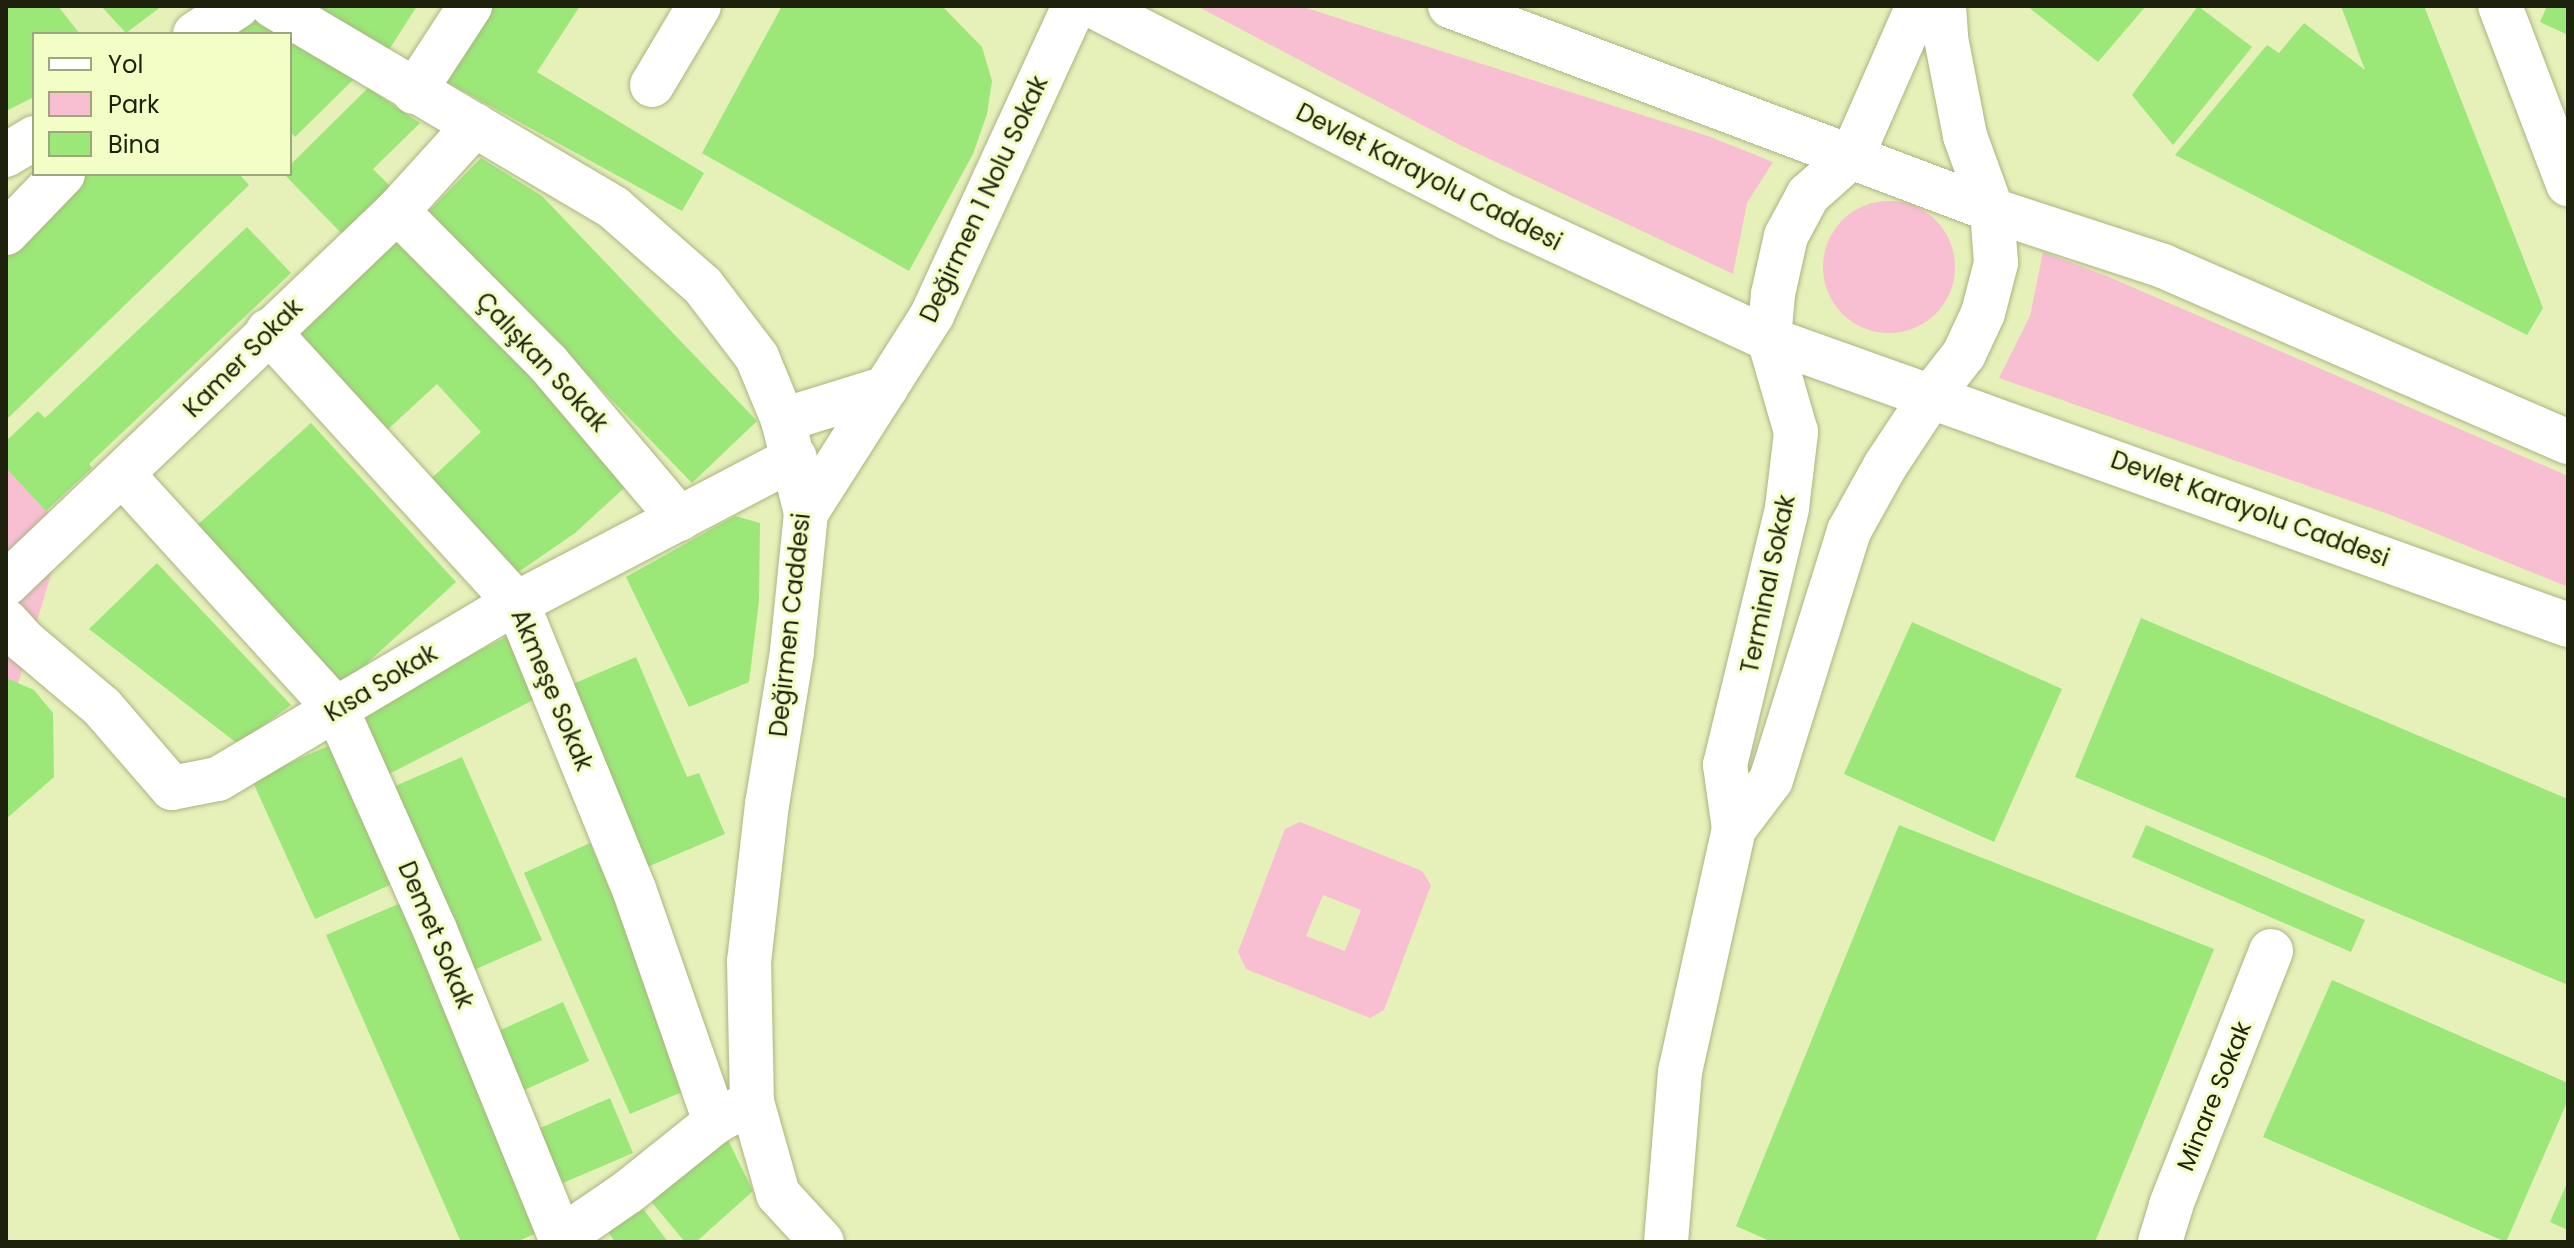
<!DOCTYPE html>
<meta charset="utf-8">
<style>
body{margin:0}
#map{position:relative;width:2574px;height:1248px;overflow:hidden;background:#e6f0b9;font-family:Poppins,sans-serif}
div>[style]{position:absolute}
.green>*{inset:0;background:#f8bfd2}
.round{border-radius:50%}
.building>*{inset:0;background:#9be778}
.roads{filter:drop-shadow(0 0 2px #abb480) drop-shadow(0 0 2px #abb480)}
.minor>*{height:44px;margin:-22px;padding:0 22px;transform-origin:22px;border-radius:22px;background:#fff}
.major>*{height:44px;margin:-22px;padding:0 22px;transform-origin:22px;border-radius:22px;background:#fff}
span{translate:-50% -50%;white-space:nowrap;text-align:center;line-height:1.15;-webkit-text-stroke:6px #f3fec6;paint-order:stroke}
.street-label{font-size:24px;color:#1e210c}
.frame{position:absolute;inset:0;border:8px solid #1e210c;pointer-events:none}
.legend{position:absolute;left:32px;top:32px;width:260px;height:144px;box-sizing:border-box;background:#f3fec6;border:2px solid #9ea67c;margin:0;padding:10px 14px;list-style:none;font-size:24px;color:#1e210c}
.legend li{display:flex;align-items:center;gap:16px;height:40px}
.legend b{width:40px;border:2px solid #9ea67c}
</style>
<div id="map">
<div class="green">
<i style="clip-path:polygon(1197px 6px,1300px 6px,1708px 136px,1773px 162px,1747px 203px,1733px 274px,1460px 145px)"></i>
<i class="round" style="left:1823px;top:201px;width:132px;height:132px"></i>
<i style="clip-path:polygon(2043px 252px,2109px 277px,2568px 476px,2568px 587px,2391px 515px,1999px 378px,2030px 316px)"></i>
<i style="clip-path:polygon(6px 463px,64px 531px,15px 694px,6px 684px)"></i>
<i style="clip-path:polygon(evenodd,1300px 822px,1422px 871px,1431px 885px,1384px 1010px,1370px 1018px,1246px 969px,1238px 952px,1285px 829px,1300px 822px,1323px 895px,1361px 910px,1345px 951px,1306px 936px,1323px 895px)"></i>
</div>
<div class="building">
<i style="clip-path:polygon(6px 6px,58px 6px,80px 34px,34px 34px,34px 97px,6px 111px)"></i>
<i style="clip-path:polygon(101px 6px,162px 6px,126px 33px)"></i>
<i style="clip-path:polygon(308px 6px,417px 6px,385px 56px)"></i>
<i style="clip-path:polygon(493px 6px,580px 6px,537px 72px,704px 173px,682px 211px,443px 80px)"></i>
<i style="clip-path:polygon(782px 6px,942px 6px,982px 47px,992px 81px,987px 114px,973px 154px,909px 271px,702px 153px)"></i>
<i style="clip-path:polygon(2027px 6px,2146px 6px,2098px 62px)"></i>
<i style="clip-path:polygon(2198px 6px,2252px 47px,2173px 145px,2132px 95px)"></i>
<i style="clip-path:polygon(2341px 6px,2424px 6px,2543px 308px,2527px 335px,2175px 155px,2267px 45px,2279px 53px,2304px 23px,2365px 70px)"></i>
<i style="clip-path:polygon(2547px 6px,2568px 6px,2568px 35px,2540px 22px)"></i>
<i style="clip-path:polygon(256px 18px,281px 34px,236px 34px)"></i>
<i style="clip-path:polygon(290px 40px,354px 79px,295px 137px,290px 131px)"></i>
<i style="clip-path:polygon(368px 88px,420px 123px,373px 169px,390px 186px,342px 234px,284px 174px,290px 174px,290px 165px)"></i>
<i style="clip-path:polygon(481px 158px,542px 196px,757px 421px,692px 483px,429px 211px)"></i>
<i style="clip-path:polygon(73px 174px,239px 174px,249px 185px,6px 420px,6px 239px)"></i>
<i style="clip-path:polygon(247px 227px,291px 273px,89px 464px,92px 468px,46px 511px,6px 468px,6px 441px,38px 411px,45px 418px)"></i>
<i style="clip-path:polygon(405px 230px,635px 478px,575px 533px,504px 582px,420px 489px,481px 432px,437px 384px,373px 443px,282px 344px)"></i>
<i style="clip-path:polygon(311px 423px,456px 582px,330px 697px,184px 537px)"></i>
<i style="clip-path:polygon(735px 516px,760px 523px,759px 601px,749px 682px,689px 707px,626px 577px)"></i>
<i style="clip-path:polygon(157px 563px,291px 705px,238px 744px,89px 629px)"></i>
<i style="clip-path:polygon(2141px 618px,2568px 799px,2568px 985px,2075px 777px)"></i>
<i style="clip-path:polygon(1912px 622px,2062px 689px,1994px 842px,1844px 774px)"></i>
<i style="clip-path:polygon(512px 634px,543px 695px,387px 775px,356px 715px)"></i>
<i style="clip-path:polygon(636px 657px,687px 777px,699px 773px,725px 834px,645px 868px,568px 686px)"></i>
<i style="clip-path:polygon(6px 678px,34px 690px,53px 713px,54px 777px,6px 819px)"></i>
<i style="clip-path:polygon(330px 745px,394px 883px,315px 919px,252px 780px)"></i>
<i style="clip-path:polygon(462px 757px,542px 940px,474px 970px,393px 787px)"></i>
<i style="clip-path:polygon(1899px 825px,2214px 949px,2095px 1242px,1772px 1242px,1736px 1226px)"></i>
<i style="clip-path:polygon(2146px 825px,2365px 920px,2351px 952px,2132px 857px)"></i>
<i style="clip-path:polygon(590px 843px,696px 1086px,630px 1114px,524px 873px)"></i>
<i style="clip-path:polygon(403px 902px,546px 1229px,516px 1242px,461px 1242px,326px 935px)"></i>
<i style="clip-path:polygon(2332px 980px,2568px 1083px,2568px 1100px,2506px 1242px,2263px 1137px)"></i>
<i style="clip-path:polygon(563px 1002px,589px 1061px,522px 1091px,496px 1032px)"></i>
<i style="clip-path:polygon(610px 1098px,633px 1153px,556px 1186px,533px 1131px)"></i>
<i style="clip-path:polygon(723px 1130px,753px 1191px,696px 1242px,685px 1242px,643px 1192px)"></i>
<i style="clip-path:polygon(2568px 1181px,2568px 1230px,2550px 1222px)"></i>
<i style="clip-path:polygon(638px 1202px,668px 1242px,615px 1242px,604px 1226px)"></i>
</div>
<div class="roads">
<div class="minor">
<i style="left:273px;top:6px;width:396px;rotate:30.6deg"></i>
<i style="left:614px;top:208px;width:118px;rotate:41.2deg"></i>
<i style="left:703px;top:286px;width:89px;rotate:52.7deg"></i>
<i style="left:757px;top:357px;width:68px;rotate:67.6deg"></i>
<i style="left:783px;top:420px;width:96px;rotate:76.1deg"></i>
<i style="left:806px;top:513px;width:140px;rotate:95.8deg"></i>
<i style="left:792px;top:652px;width:154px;rotate:99.3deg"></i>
<i style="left:767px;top:804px;width:158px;rotate:96.5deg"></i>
<i style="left:749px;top:961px;width:141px;rotate:88.8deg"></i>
<i style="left:752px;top:1102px;width:96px;rotate:74.2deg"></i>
<i style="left:778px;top:1194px;width:65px;rotate:47.5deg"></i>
<i style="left:1944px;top:6px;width:32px;rotate:86deg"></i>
<i style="left:1946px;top:38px;width:100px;rotate:79deg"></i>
<i style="left:1965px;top:136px;width:79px;rotate:70deg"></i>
<i style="left:2500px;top:6px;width:191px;rotate:69.1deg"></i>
<i style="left:195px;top:34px;width:51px;rotate:-33.1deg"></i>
<i style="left:652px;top:85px;width:92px;rotate:-59.3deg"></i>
<i style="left:414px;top:92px;width:103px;rotate:-56.9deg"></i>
<i style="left:6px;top:155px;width:33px;rotate:-31deg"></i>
<i style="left:1852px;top:156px;width:164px;rotate:-66.3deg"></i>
<i style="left:397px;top:211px;width:214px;rotate:45.2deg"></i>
<i style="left:548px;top:363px;width:204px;rotate:49.8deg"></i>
<i style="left:6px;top:233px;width:82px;rotate:-46deg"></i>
<i style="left:268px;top:331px;width:371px;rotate:47.6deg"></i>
<i style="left:518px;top:605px;width:307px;rotate:67.8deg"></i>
<i style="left:634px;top:889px;width:247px;rotate:70.8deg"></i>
<i style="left:783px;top:420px;width:108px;rotate:-17.3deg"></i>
<i style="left:124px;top:476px;width:316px;rotate:47.7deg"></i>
<i style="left:337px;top:710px;width:241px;rotate:66deg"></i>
<i style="left:435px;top:930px;width:333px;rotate:67.8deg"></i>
<i style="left:561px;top:1238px;width:81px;rotate:-34.5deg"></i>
<i style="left:628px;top:1192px;width:112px;rotate:-38.8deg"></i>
<i style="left:715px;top:1122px;width:42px;rotate:-28.4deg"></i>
<i style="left:806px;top:513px;width:235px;rotate:-57.5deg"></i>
<i style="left:932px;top:315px;width:340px;rotate:-65.3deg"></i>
<i style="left:6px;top:584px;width:540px;rotate:-43.65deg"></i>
<i style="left:397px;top:211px;width:116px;rotate:-47.8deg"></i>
<i style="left:6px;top:621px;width:27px;rotate:48deg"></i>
<i style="left:24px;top:641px;width:102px;rotate:40.2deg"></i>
<i style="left:102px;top:707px;width:107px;rotate:49.2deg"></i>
<i style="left:172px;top:788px;width:47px;rotate:-11.1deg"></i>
<i style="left:218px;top:779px;width:326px;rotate:-30.7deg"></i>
<i style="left:498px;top:613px;width:335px;rotate:-27.6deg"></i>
<i style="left:1734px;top:829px;width:61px;rotate:-52.9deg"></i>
<i style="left:1771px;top:780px;width:261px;rotate:-72.6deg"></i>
<i style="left:1849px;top:531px;width:74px;rotate:-61deg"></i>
<i style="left:1885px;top:466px;width:85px;rotate:-56.5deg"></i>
<i style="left:1666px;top:1242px;width:171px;rotate:-85.3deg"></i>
<i style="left:1680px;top:1072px;width:249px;rotate:-77.5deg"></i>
<i style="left:1734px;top:829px;width:65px;rotate:-98deg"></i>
<i style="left:1725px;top:765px;width:264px;rotate:-76.4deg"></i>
<i style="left:1787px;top:508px;width:77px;rotate:-83.2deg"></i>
<i style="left:1796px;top:432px;width:97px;rotate:-106.2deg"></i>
<i style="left:2160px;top:1242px;width:39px;rotate:-73deg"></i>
<i style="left:2171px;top:1205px;width:273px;rotate:-68.5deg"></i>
</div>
<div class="major">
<i style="left:1093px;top:6px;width:468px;rotate:27.1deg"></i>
<i style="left:1510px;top:219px;width:285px;rotate:24.9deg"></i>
<i style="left:1769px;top:339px;width:849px;rotate:19.69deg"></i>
<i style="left:1450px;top:6px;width:579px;rotate:20.63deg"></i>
<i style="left:1992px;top:210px;width:180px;rotate:18.1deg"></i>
<i style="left:2163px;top:266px;width:442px;rotate:23.5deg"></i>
<i style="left:1769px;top:339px;width:45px;rotate:-84.9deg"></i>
<i style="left:1773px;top:294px;width:59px;rotate:-77.4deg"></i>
<i style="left:1786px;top:236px;width:47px;rotate:-61.8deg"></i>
<i style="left:1808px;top:195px;width:59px;rotate:-41.6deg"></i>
<i style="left:1932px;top:395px;width:52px;rotate:-52deg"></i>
<i style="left:1964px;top:354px;width:45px;rotate:-65.1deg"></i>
<i style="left:1983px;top:313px;width:52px;rotate:-75.4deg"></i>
<i style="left:1996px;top:263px;width:53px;rotate:-94.3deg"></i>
</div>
</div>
<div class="street-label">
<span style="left:1429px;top:177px;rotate:27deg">Devlet Karayolu Caddesi</span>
<span style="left:984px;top:199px;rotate:-65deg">Değirmen 1 Nolu Sokak</span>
<span style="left:243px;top:358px;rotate:-45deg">Kamer Sokak</span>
<span style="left:542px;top:362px;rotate:47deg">Çalışkan Sokak</span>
<span style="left:2250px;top:509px;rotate:20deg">Devlet Karayolu Caddesi</span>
<span style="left:1768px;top:584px;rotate:-78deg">Terminal Sokak</span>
<span style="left:790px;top:625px;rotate:-84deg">Değirmen Caddesi</span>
<span style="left:381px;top:683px;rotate:-31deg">Kısa Sokak</span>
<span style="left:552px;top:690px;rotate:67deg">Akmeşe Sokak</span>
<span style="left:436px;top:935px;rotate:67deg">Demet Sokak</span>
<span style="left:2214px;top:1096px;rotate:-68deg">Minare Sokak</span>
</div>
<div class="frame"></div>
<ul class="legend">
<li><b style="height:10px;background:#fff"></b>Yol</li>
<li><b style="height:22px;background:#f8bfd2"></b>Park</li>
<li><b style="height:22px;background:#9be778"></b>Bina</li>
</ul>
</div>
